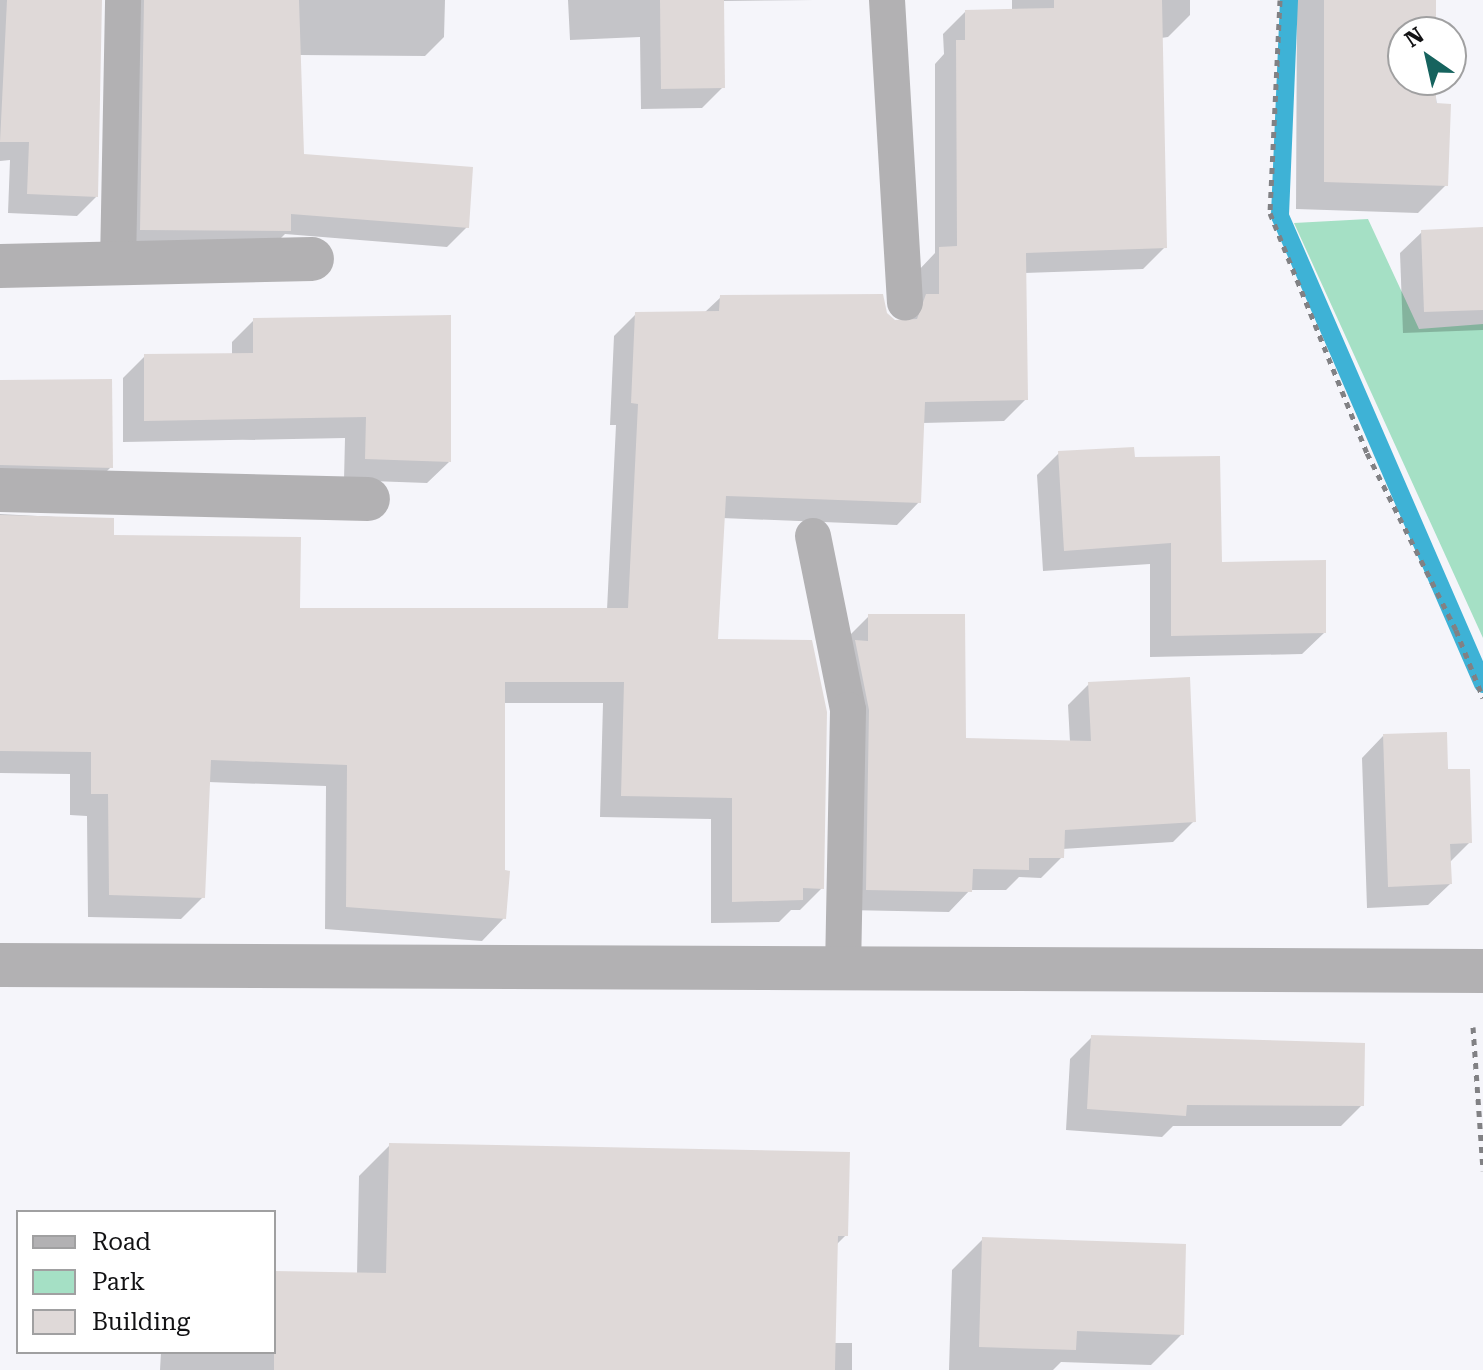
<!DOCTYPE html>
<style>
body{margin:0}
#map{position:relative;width:1483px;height:1370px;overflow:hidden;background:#f5f5fa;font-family:"Roboto Serif",serif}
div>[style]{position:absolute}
.green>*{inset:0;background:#a5e0c5}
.shadow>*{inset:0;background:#0003}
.stream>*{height:18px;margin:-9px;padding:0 9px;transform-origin:9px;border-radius:9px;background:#3eb2d6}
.building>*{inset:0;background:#dfd9d8}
.path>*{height:5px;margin-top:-2.5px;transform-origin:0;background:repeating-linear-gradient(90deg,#818184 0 6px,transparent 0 12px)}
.service>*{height:36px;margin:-18px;padding:0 18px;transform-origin:18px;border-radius:18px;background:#b2b1b3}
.minor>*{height:44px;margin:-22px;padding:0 22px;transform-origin:22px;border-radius:22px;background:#b2b1b3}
span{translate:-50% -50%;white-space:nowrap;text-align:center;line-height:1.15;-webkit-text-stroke:6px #fff;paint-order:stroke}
.legend{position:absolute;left:16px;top:1210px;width:260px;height:144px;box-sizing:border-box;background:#fff;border:2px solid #a0a0a1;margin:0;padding:10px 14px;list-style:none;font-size:24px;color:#121214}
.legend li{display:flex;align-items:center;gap:16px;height:40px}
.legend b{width:40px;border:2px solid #a0a0a1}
.north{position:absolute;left:1387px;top:16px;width:80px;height:80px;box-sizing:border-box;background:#fff;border:2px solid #a0a0a1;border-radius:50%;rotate:326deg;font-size:22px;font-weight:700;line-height:32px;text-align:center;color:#121214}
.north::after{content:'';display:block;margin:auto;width:28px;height:36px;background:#16635e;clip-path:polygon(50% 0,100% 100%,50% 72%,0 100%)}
</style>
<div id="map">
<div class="green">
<i style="clip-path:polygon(1368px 219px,1419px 329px,1483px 324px,1483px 638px,1294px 223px)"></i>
</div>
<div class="shadow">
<i style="clip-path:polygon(0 0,100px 0,96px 197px,77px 216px,8px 213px,10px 160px,0 161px)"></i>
<i style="clip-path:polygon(107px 0,445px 0,444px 37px,425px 56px,299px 55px,302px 156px,467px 227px,447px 247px,285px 234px,269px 250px,121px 249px)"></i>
<i style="clip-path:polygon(568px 0,815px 0,722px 1px,723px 87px,702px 108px,641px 109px,640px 37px,570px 40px)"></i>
<i style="clip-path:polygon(1012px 0,1190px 0,1190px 15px,1168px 37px,1161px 38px,1165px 247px,1143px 269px,1024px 273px,1026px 399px,1004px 421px,922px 423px,919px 502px,897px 525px,722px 518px,716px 641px,822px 888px,800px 910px,791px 910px,779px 922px,711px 923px,711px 819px,600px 817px,603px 703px,503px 703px,504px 918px,482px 941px,325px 929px,326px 786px,208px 782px,203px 897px,181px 919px,88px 917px,87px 816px,70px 815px,70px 774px,0 773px,0 514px,112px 520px,112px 537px,298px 610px,607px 610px,616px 425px,610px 425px,614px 336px,636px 314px,704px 313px,721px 297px,885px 314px,894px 322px,903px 322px,918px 271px,935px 253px,935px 64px,944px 54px,943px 34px,965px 12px,1012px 11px)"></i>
<i style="clip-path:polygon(1297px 0,1434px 0,1434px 32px,1403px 32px,1403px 80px,1434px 80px,1446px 185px,1418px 213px,1296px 209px)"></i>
<i style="clip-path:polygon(1483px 229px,1483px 330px,1403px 333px,1400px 253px,1422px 232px)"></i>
<i style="clip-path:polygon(254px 320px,449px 462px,427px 483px,344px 480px,345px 438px,123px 442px,123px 378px,145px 356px,232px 355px,232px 342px)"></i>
<i style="clip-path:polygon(0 382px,111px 467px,89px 489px,0 489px)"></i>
<i style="clip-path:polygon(1059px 453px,1133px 459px,1220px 564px,1324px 633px,1302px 654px,1150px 657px,1150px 564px,1043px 571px,1037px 475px)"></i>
<i style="clip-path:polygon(869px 616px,964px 740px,1070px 742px,1068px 705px,1089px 684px,1194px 821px,1173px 842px,1062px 849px,1062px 857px,1041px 878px,1019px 877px,1006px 890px,970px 890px,949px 912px,846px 910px,848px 637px)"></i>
<i style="clip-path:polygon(1383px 736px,1446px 771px,1470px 842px,1449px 863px,1450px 884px,1428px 905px,1367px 908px,1362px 758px)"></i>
<i style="clip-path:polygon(1092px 1037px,1362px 1105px,1341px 1126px,1173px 1126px,1162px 1137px,1066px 1130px,1070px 1059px)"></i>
<i style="clip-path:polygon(390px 1145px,846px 1235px,836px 1245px,834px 1343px,852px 1343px,852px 1370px,160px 1370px,161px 1352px,274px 1352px,274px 1273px,357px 1275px,359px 1176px)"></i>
<i style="clip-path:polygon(983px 1239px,1182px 1334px,1151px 1365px,1061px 1362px,1053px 1370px,949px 1370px,952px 1270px)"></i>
</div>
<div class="stream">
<i style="left:1289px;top:0;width:216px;rotate:92.4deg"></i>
<i style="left:1280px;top:216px;width:510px;rotate:66.55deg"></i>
</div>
<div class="building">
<i style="clip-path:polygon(7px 0,102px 0,98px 197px,27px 194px,29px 142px,0 142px)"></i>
<i style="clip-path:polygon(144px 0,299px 0,304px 154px,473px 167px,469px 228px,291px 214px,291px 231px,140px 230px)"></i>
<i style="clip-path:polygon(660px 0,724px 0,725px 88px,661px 89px)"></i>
<i style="clip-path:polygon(1054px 0,1162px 0,1167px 248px,1026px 253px,1028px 400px,925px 402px,921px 503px,726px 496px,718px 639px,812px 640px,827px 712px,824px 889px,803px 888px,803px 900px,732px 902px,732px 798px,621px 796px,624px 682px,505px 682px,505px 870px,510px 871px,506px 919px,346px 907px,347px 765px,211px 760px,205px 898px,109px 895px,108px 794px,91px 794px,91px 752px,0 751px,0 515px,114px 518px,114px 535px,301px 537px,300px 608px,628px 608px,638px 404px,631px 403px,635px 312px,719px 311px,720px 295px,883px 294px,887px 313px,895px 320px,917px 319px,926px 294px,939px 294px,939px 247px,957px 246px,956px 40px,965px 40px,965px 10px,1054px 8px)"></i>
<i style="clip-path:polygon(1324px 0,1436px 0,1436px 32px,1403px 32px,1403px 80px,1436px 80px,1436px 103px,1451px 104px,1448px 186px,1324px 182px)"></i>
<i style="clip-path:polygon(1483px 227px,1483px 310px,1424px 312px,1421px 230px)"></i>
<i style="clip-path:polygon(451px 315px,451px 462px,365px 459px,366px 417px,144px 421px,144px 354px,253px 353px,253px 318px)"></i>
<i style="clip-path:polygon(112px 379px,113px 468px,0 465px,0 380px)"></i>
<i style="clip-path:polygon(1134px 447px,1135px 457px,1220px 456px,1222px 562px,1326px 560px,1326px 633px,1171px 636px,1171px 543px,1064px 551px,1058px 451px)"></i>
<i style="clip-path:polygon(868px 614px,965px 614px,966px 738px,1091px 741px,1088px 682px,1190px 677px,1196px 822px,1065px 830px,1064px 858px,1029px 858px,1029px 870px,973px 869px,972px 892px,866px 890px,869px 710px,855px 640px,868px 641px)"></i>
<i style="clip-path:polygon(1447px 732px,1448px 769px,1470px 769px,1472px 843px,1450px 844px,1452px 884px,1388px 887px,1383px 734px)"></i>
<i style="clip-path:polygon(1091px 1035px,1365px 1043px,1364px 1106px,1187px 1105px,1186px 1116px,1087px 1109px)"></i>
<i style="clip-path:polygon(389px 1143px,850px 1152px,848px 1236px,838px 1236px,835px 1370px,274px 1370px,274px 1271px,386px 1273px)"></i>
<i style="clip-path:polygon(982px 1237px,1186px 1244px,1184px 1335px,1077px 1331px,1076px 1350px,979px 1347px)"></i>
</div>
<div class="path">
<i style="left:1280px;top:0;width:213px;rotate:92.7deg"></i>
<i style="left:1270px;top:213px;width:259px;rotate:68deg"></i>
<i style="left:1367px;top:453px;width:198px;rotate:63.3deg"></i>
<i style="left:1456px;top:630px;width:73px;rotate:68.3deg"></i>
<i style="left:1473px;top:1027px;width:144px;rotate:86deg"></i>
</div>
<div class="service">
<i style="left:887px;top:0;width:303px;rotate:86.6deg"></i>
<i style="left:118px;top:264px;width:264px;rotate:-88.9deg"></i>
<i style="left:813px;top:536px;width:177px;rotate:78.6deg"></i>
<i style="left:848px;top:710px;width:258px;rotate:91.1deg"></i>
</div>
<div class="minor">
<i style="left:0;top:266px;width:312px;rotate:-1.3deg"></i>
<i style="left:0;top:490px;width:368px;rotate:1.4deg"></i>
<i style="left:0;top:965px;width:1483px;rotate:0.23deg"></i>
</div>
<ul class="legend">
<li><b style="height:10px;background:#b2b1b3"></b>Road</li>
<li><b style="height:22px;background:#a5e0c5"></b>Park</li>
<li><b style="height:22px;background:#dfd9d8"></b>Building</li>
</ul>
<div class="north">N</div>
</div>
